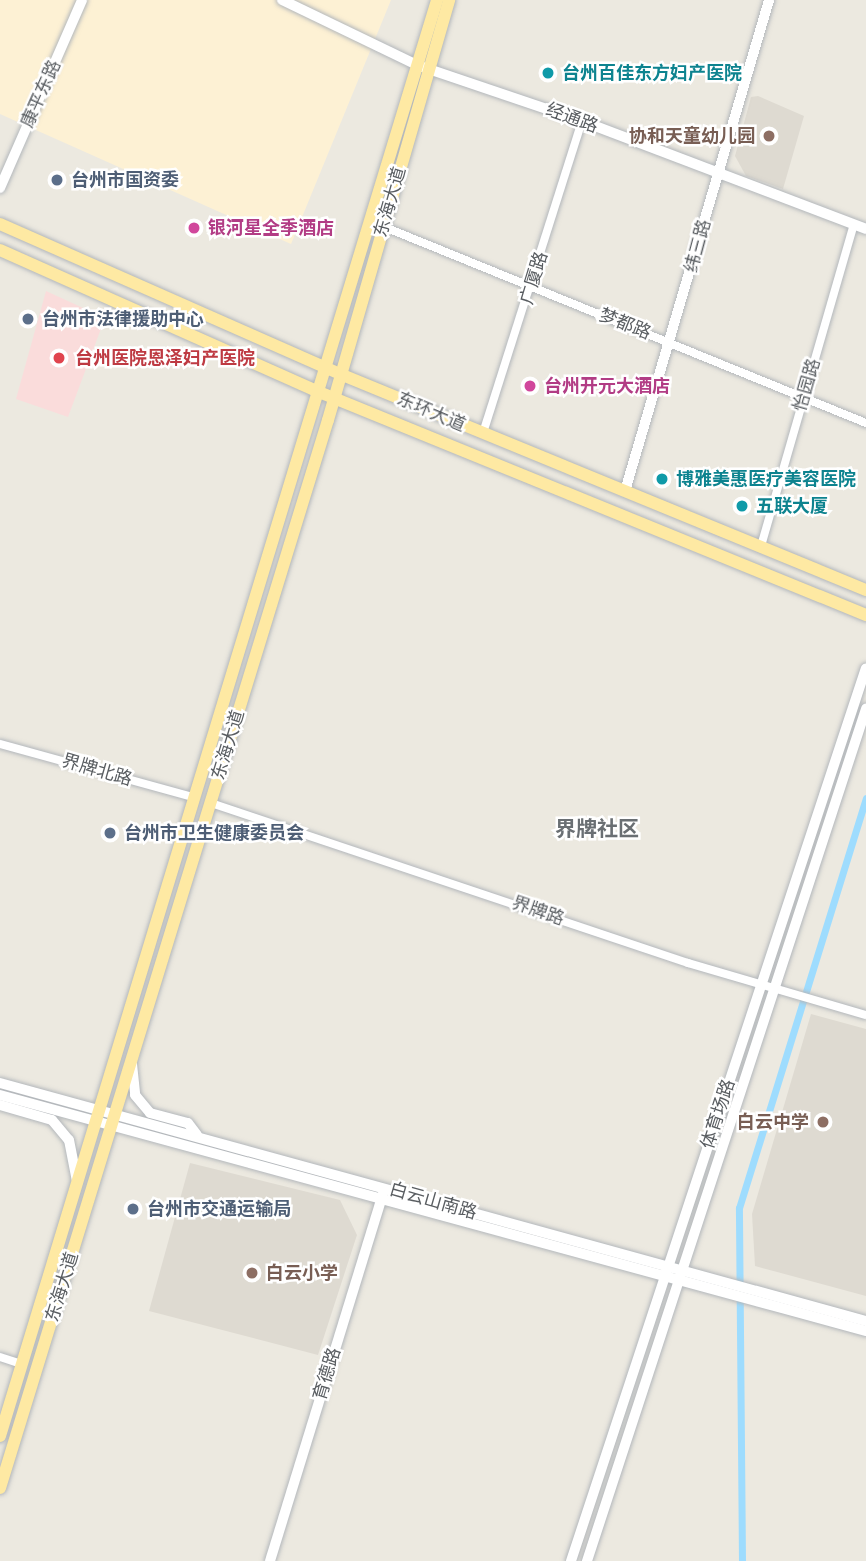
<!DOCTYPE html>
<meta charset="utf-8">
<style>
body{margin:0}
#map{position:relative;width:866px;height:1561px;overflow:hidden;background:#ece9e0;font-family:Helvetica,"Noto Sans SC",sans-serif}
div>[style]{position:absolute}
.commercial>*{inset:0;background:#fdf1d4}
.education>*{inset:0;background:#dedad1}
.medical>*{inset:0;background:#fadcdb}
.canal>*{height:7px;margin:-3.5px;padding:0 3.5px;transform-origin:3.5px;border-radius:3.5px;background:#9edcfe}
.roads{filter:drop-shadow(0 0 2px #b3b7bb) drop-shadow(0 0 2px #b3b7bb)}
.street>*{height:8px;margin:-4px;padding:0 4px;transform-origin:4px;border-radius:4px;background:#fff}
.secondary>*{height:10px;margin:-5px;padding:0 5px;transform-origin:5px;border-radius:5px;background:#fff}
.primary>*{height:12px;margin:-6px;padding:0 6px;transform-origin:6px;border-radius:6px;background:#fee9a3}
.dots>*{width:19px;height:19px;translate:-50% -50%;box-sizing:border-box;border:4px solid #fff;border-radius:50%}
span{translate:-50% -50%;white-space:nowrap;text-align:center;line-height:1.15;-webkit-text-stroke:5px #fff;paint-order:stroke}
.culture-label{font-size:18px;color:#0d838f;font-weight:700}
.left{translate:0 -50%;text-align:left}
.street-label{font-size:18px;color:#595d61}
.education-label{font-size:18px;color:#785e54;font-weight:700}
.right{translate:-100% -50%;text-align:right}
.service-label{font-size:18px;color:#4e5e75;font-weight:700}
.hotel-label{font-size:18px;color:#b23c85;font-weight:700}
.health-label{font-size:18px;color:#be3a42;font-weight:700}
.quarter-label{font-size:21px;color:#6a6f73;font-weight:700}
</style>
<div id="map">
<div class="commercial">
<i style="clip-path:polygon(0 0,391px 0,291px 244px,0 114px)"></i>
</div>
<div class="education">
<i style="clip-path:polygon(758px 96px,804px 116px,783px 189px,746px 176px,735px 156px,751px 97px)"></i>
<i style="clip-path:polygon(811px 1014px,866px 1029px,866px 1296px,755px 1266px,752px 1214px)"></i>
<i style="clip-path:polygon(190px 1163px,340px 1200px,357px 1235px,318px 1355px,149px 1311px)"></i>
</div>
<div class="medical">
<i style="clip-path:polygon(46px 291px,105px 318px,68px 417px,16px 399px)"></i>
</div>
<div class="canal">
<i style="left:742px;top:1561px;width:353px;rotate:-90.5deg"></i>
<i style="left:739px;top:1208px;width:429px;rotate:-72.8deg"></i>
</div>
<div class="roads">
<div class="street">
<i style="left:382px;top:226px;width:523px;rotate:22.15deg"></i>
<i style="left:483px;top:433px;width:327px;rotate:-72.4deg"></i>
<i style="left:761px;top:546px;width:335px;rotate:-73.9deg"></i>
<i style="left:0;top:744px;width:200px;rotate:15.4deg"></i>
<i style="left:211px;top:803px;width:503px;rotate:18.54deg"></i>
<i style="left:688px;top:963px;width:185px;rotate:16.3deg"></i>
<i style="left:0;top:1357px;width:23px;rotate:18deg"></i>
</div>
<div class="secondary">
<i style="left:282px;top:0;width:150px;rotate:25.7deg"></i>
<i style="left:417px;top:65px;width:174px;rotate:18.7deg"></i>
<i style="left:582px;top:121px;width:304px;rotate:20.8deg"></i>
<i style="left:0;top:188px;width:205px;rotate:-66.4deg"></i>
<i style="left:625px;top:491px;width:512px;rotate:-73.65deg"></i>
<i style="left:132px;top:1064px;width:31px;rotate:84deg"></i>
<i style="left:135px;top:1095px;width:23px;rotate:50deg"></i>
<i style="left:150px;top:1113px;width:39px;rotate:15deg"></i>
<i style="left:188px;top:1123px;width:15px;rotate:53deg"></i>
<i style="left:0;top:1083px;width:898px;rotate:15.37deg"></i>
<i style="left:0;top:1095px;width:898px;rotate:15.24deg"></i>
<i style="left:0;top:1105px;width:54px;rotate:16.1deg"></i>
<i style="left:52px;top:1120px;width:26px;rotate:50deg"></i>
<i style="left:69px;top:1140px;width:42px;rotate:79deg"></i>
<i style="left:270px;top:1561px;width:385px;rotate:-72.9deg"></i>
<i style="left:571px;top:1561px;width:940px;rotate:-71.72deg"></i>
<i style="left:587px;top:1561px;width:897px;rotate:-71.87deg"></i>
</div>
<div class="primary">
<i style="left:0;top:224px;width:372px;rotate:23.8deg"></i>
<i style="left:340px;top:374px;width:569px;rotate:22.33deg"></i>
<i style="left:0;top:250px;width:349px;rotate:24deg"></i>
<i style="left:319px;top:392px;width:591px;rotate:22.18deg"></i>
<i style="left:0;top:1436px;width:1501px;rotate:-73.07deg"></i>
<i style="left:0;top:1488px;width:1117px;rotate:-72.93deg"></i>
<i style="left:328px;top:420px;width:437px;rotate:-73.9deg"></i>
</div>
</div>
<div class="dots">
<i style="left:548px;top:73px;background:#0f9aa8"></i>
<i style="left:769px;top:136px;background:#8d6e63"></i>
<i style="left:57px;top:180px;background:#5c6f8a"></i>
<i style="left:194px;top:228px;background:#d1479c"></i>
<i style="left:28px;top:319px;background:#5c6f8a"></i>
<i style="left:59px;top:358px;background:#e0444e"></i>
<i style="left:530px;top:386px;background:#d1479c"></i>
<i style="left:662px;top:479px;background:#0f9aa8"></i>
<i style="left:742px;top:506px;background:#0f9aa8"></i>
<i style="left:110px;top:833px;background:#5c6f8a"></i>
<i style="left:823px;top:1122px;background:#8d6e63"></i>
<i style="left:133px;top:1209px;background:#5c6f8a"></i>
<i style="left:252px;top:1273px;background:#8d6e63"></i>
</div>
<div class="culture-label">
<span class="left" style="left:562px;top:73px">台州百佳东方妇产医院</span>
<span class="left" style="left:676px;top:479px">博雅美惠医疗美容医院</span>
<span class="left" style="left:756px;top:506px">五联大厦</span>
</div>
<div class="street-label">
<span style="left:41px;top:94px;rotate:-66deg">康平东路</span>
<span style="left:572px;top:118px;rotate:20deg">经通路</span>
<span style="left:390px;top:202px;rotate:-74deg">东海大道</span>
<span style="left:698px;top:246px;rotate:-75deg">纬三路</span>
<span style="left:534px;top:278px;rotate:-73deg">广厦路</span>
<span style="left:625px;top:324px;rotate:22deg">梦都路</span>
<span style="left:807px;top:385px;rotate:-74deg">怡园路</span>
<span style="left:431px;top:412px;rotate:23deg">东环大道</span>
<span style="left:228px;top:745px;rotate:-73deg">东海大道</span>
<span style="left:97px;top:770px;rotate:16deg">界牌北路</span>
<span style="left:538px;top:911px;rotate:19deg">界牌路</span>
<span style="left:718px;top:1114px;rotate:-72deg">体育场路</span>
<span style="left:433px;top:1201px;rotate:16deg">白云山南路</span>
<span style="left:62px;top:1287px;rotate:-73deg">东海大道</span>
<span style="left:327px;top:1374px;rotate:-73deg">育德路</span>
</div>
<div class="education-label">
<span class="right" style="left:755px;top:136px">协和天童幼儿园</span>
<span class="right" style="left:809px;top:1122px">白云中学</span>
<span class="left" style="left:266px;top:1273px">白云小学</span>
</div>
<div class="service-label">
<span class="left" style="left:71px;top:180px">台州市国资委</span>
<span class="left" style="left:42px;top:319px">台州市法律援助中心</span>
<span class="left" style="left:124px;top:833px">台州市卫生健康委员会</span>
<span class="left" style="left:147px;top:1209px">台州市交通运输局</span>
</div>
<div class="hotel-label">
<span class="left" style="left:208px;top:228px">银河星全季酒店</span>
<span class="left" style="left:544px;top:386px">台州开元大酒店</span>
</div>
<div class="health-label">
<span class="left" style="left:75px;top:358px">台州医院恩泽妇产医院</span>
</div>
<div class="quarter-label">
<span style="left:597px;top:829px">界牌社区</span>
</div>
</div>
